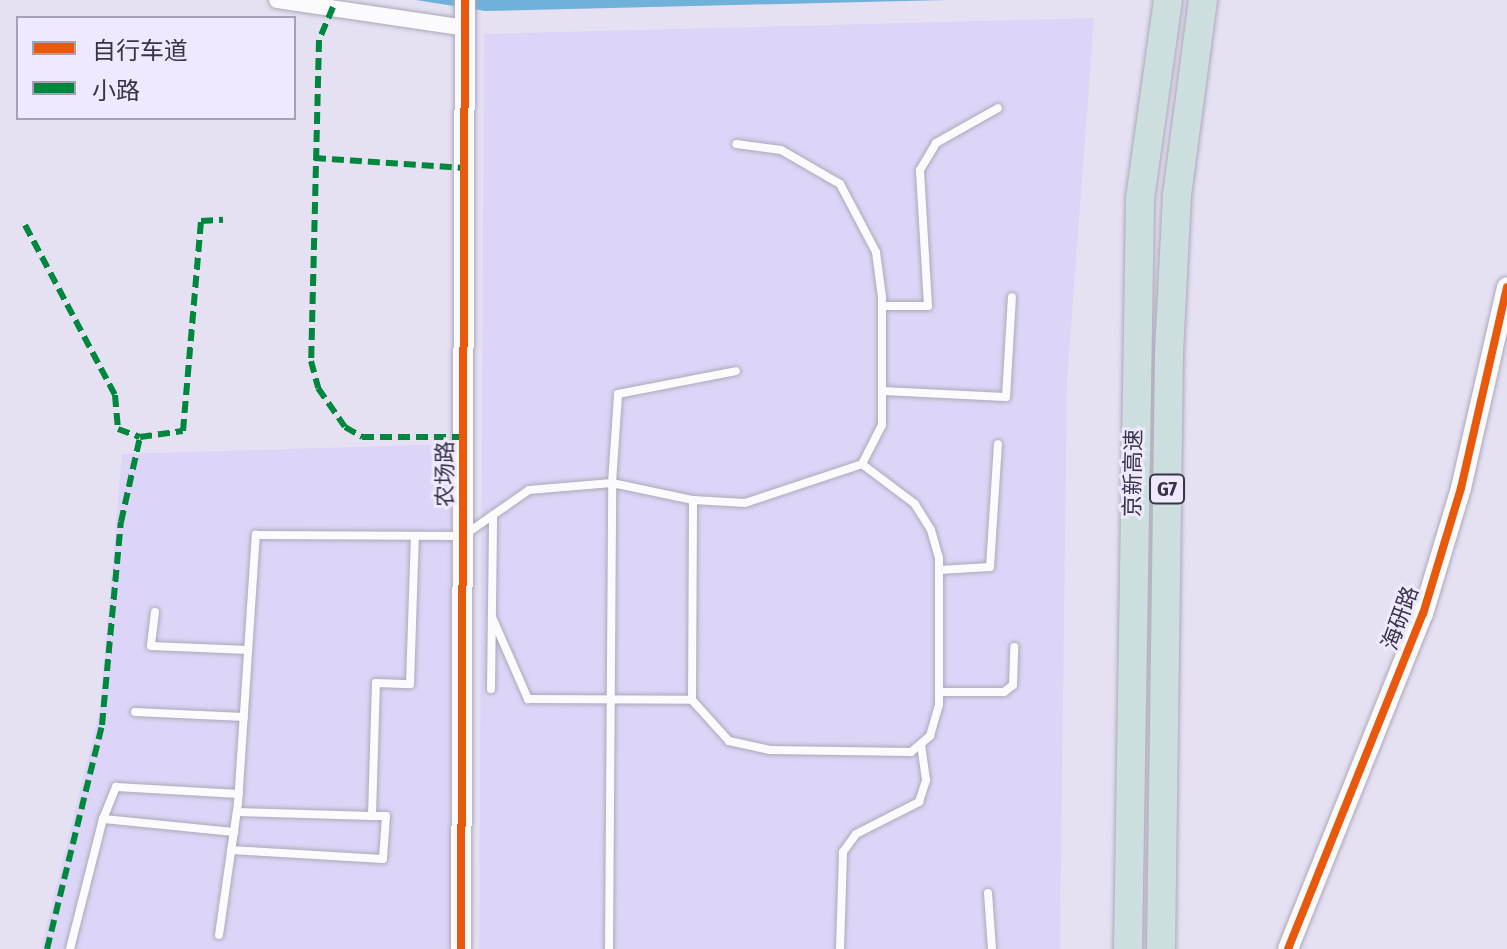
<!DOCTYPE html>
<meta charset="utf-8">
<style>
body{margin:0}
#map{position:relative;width:1507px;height:949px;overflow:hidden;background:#e5e1f3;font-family:"Fira Sans Condensed","Noto Sans SC",sans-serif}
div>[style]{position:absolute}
.built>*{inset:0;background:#ddd5f7}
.water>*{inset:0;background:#70b1d9}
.roads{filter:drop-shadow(0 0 2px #aca8b9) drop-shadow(0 0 2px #aca8b9)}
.service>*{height:8px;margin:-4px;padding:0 4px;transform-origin:4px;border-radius:4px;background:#fbfafd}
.minor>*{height:16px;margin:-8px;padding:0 8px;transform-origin:8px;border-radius:8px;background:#fbfafd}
.tertiary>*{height:20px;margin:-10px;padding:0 10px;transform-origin:10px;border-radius:10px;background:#fbfafd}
.motorway>*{height:28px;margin:-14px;padding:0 14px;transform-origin:14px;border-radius:14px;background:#ccdfde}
.quiet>*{height:6px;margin-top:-3px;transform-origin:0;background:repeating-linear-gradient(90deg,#00873e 0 12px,transparent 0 18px)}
.cycleway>*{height:8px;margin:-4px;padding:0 4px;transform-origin:4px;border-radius:4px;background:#e8590c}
span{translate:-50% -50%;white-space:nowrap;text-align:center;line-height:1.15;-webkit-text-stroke:6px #eee9ff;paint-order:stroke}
.shield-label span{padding:2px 6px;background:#eee9ff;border:2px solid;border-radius:6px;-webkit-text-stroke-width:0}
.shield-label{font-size:20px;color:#383348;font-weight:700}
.street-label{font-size:22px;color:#383348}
.legend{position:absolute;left:16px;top:16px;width:280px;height:104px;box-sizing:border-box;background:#eee9ff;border:2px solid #a5a0b6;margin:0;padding:10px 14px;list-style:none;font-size:24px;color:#383348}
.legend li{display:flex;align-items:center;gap:16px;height:40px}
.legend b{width:40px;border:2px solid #a5a0b6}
</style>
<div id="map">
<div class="built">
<i style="clip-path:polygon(1094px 18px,1067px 382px,1060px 949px,479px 949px,484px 34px)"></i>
<i style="clip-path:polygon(451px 444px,450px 949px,41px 949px,100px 708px,122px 454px)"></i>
</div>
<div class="water">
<i style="clip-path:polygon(416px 0,946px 0,485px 11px)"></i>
</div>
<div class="roads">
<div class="service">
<i style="left:883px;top:306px;width:45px"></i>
<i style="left:928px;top:306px;width:136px;rotate:-93.4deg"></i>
<i style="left:920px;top:170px;width:31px;rotate:-59deg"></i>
<i style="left:936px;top:143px;width:71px;rotate:-29.4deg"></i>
<i style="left:882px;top:391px;width:124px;rotate:2.8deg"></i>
<i style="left:1006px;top:397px;width:100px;rotate:-86.6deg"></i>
<i style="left:939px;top:570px;width:51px;rotate:-3.4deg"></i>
<i style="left:990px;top:567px;width:123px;rotate:-86.3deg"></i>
<i style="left:155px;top:612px;width:34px;rotate:97deg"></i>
<i style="left:151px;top:646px;width:97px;rotate:2.4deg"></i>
<i style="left:492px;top:617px;width:90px;rotate:66.3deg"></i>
<i style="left:528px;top:699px;width:164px;rotate:0.3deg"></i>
<i style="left:692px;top:700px;width:200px;rotate:-89.7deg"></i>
<i style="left:491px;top:689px;width:174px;rotate:-89.3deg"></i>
<i style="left:939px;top:692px;width:65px"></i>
<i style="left:1004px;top:692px;width:11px;rotate:-38deg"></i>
<i style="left:1013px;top:685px;width:38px;rotate:-88deg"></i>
<i style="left:692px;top:700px;width:55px;rotate:47.9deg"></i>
<i style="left:729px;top:741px;width:42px;rotate:12.4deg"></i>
<i style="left:770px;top:750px;width:141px;rotate:0.8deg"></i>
<i style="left:911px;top:752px;width:25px;rotate:-40deg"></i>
<i style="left:930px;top:736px;width:32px;rotate:-74deg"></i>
<i style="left:939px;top:705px;width:147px;rotate:-90deg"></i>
<i style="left:939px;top:558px;width:29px;rotate:-106deg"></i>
<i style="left:931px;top:530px;width:31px;rotate:-122deg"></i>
<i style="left:915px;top:504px;width:66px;rotate:-143deg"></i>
<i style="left:135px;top:712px;width:109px;rotate:2.6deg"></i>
<i style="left:237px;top:812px;width:135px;rotate:1.7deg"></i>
<i style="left:372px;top:816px;width:133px;rotate:-88.3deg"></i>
<i style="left:376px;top:683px;width:34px;rotate:2deg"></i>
<i style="left:410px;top:684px;width:148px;rotate:-88.1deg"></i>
<i style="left:103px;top:819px;width:35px;rotate:-68deg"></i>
<i style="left:116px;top:787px;width:123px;rotate:3.3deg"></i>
<i style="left:231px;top:850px;width:152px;rotate:3.4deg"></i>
<i style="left:383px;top:859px;width:43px;rotate:-86deg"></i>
<i style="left:386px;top:816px;width:14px;rotate:180deg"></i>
<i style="left:988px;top:893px;width:56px;rotate:85.9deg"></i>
<i style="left:219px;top:935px;width:133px;rotate:-81.8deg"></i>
<i style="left:238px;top:803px;width:269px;rotate:-86.2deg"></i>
<i style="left:256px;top:535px;width:207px;rotate:0.3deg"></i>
<i style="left:463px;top:536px;width:80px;rotate:-34.9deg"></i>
<i style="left:529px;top:490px;width:83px;rotate:-4.8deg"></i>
<i style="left:612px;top:483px;width:83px;rotate:11.9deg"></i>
<i style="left:693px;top:500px;width:52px;rotate:3.3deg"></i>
<i style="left:745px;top:503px;width:123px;rotate:-18.4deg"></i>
<i style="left:862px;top:464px;width:44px;rotate:-62.9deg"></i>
<i style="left:882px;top:425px;width:128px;rotate:-90deg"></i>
<i style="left:882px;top:297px;width:45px;rotate:-97.6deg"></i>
<i style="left:876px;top:252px;width:77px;rotate:-117.9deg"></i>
<i style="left:840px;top:184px;width:68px;rotate:-150deg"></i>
<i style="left:781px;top:150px;width:45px;rotate:-172.4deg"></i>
<i style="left:70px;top:949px;width:134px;rotate:-75.8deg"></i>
<i style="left:103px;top:819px;width:132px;rotate:5.7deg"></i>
<i style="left:609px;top:949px;width:466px;rotate:-89.6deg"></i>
<i style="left:612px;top:483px;width:89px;rotate:-86.1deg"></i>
<i style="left:618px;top:394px;width:120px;rotate:-11deg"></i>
<i style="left:840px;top:949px;width:97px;rotate:-88.2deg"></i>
<i style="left:843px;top:852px;width:22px;rotate:-54deg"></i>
<i style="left:856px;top:834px;width:71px;rotate:-26.9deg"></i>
<i style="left:919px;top:802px;width:23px;rotate:-72deg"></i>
<i style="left:926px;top:780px;width:36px;rotate:-98deg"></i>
</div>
<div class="minor">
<i style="left:277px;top:0;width:191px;rotate:8.4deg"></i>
</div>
<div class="tertiary">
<i style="left:461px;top:949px;width:949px;rotate:-89.76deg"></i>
<i style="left:1288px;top:949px;width:361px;rotate:-68.1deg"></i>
<i style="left:1423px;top:614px;width:132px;rotate:-73.2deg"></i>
<i style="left:1461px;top:488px;width:206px;rotate:-77.1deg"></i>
</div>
<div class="motorway">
<i style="left:1128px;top:949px;width:750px;rotate:-89.08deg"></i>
<i style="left:1140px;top:199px;width:201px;rotate:-82deg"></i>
<i style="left:1161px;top:949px;width:596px;rotate:-89.23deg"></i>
<i style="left:1169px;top:353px;width:158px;rotate:-87.1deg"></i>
<i style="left:1177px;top:195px;width:197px;rotate:-82.4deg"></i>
</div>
</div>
<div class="quiet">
<i style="left:333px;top:7px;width:36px;rotate:113deg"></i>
<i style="left:319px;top:40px;width:321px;rotate:91.4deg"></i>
<i style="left:311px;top:361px;width:28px;rotate:75deg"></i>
<i style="left:318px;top:388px;width:47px;rotate:55.3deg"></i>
<i style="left:345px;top:427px;width:20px;rotate:30deg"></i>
<i style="left:362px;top:437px;width:101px"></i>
<i style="left:314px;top:158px;width:151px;rotate:3.8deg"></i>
<i style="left:25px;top:225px;width:192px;rotate:62.1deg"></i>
<i style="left:115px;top:395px;width:34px;rotate:85deg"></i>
<i style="left:118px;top:429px;width:23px;rotate:20deg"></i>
<i style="left:47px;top:949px;width:231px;rotate:-76.2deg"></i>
<i style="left:102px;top:725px;width:204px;rotate:-84.7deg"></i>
<i style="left:121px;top:522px;width:87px;rotate:-77.4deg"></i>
<i style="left:140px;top:437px;width:43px;rotate:-7.9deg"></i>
<i style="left:183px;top:431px;width:211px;rotate:-85.1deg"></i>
<i style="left:201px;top:221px;width:22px;rotate:-3deg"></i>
</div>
<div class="cycleway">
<i style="left:461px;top:949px;width:949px;rotate:-89.76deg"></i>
<i style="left:1288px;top:949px;width:361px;rotate:-68.1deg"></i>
<i style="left:1423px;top:614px;width:132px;rotate:-73.2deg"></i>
<i style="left:1461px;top:488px;width:206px;rotate:-77.1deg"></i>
</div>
<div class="shield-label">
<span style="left:1167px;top:489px">G7</span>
</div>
<div class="street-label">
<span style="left:1133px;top:473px;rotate:-89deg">京新高速</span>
<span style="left:445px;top:474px;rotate:-90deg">农场路</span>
<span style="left:1400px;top:618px;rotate:-70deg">海研路</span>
</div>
<ul class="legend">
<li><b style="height:10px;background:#e8590c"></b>自行车道</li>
<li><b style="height:10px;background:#00873e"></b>小路</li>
</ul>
</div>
